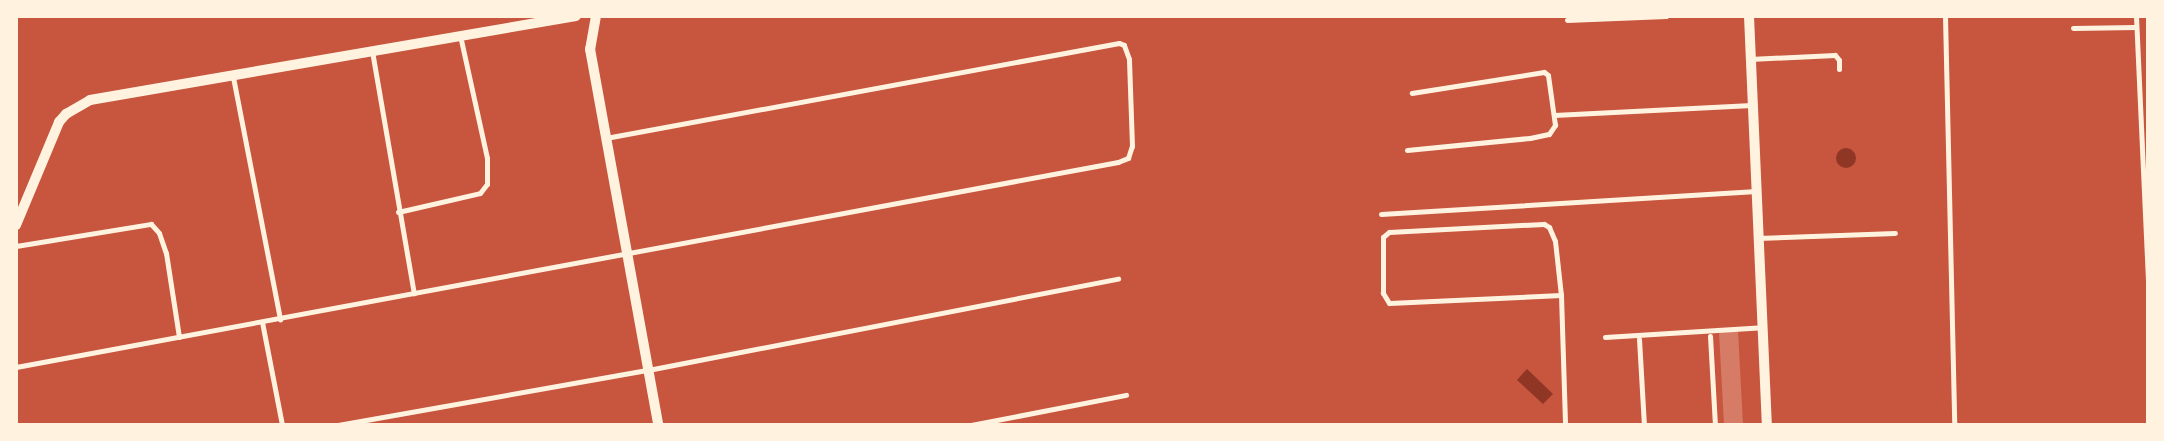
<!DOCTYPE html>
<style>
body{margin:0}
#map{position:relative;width:2164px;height:441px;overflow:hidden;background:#c8553d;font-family:"Work Sans",sans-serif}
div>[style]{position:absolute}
.water>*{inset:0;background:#8f3625}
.round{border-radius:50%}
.building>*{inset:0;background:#d67c66}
.minor>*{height:5px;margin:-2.5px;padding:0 2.5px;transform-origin:2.5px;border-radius:2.5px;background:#fff3e0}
.secondary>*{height:10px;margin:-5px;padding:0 5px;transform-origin:5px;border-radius:5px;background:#fff3e0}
span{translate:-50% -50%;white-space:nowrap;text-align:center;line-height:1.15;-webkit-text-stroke:5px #fff3e0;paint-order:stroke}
.frame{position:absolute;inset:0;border:18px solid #fff3e0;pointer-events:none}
</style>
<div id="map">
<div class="water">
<i class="round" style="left:1836px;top:148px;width:20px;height:20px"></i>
<i style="clip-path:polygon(1527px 369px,1553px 394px,1543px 404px,1517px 380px)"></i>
</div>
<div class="building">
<i style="clip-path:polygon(1738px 331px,1743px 425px,1724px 425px,1719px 332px)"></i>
</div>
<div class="minor">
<i style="left:1945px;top:16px;width:409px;rotate:88.7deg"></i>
<i style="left:2136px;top:16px;width:268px;rotate:87.4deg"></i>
<i style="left:1567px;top:20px;width:99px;rotate:-2.3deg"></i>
<i style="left:2073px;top:28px;width:63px;rotate:-0.9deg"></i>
<i style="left:372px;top:51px;width:246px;rotate:80.2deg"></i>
<i style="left:1750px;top:59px;width:85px;rotate:-2.7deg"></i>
<i style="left:1835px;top:55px;width:6px;rotate:51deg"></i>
<i style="left:1839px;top:60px;width:9px;rotate:90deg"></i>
<i style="left:233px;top:77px;width:247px;rotate:79deg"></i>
<i style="left:1554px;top:115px;width:198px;rotate:-2.9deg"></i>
<i style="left:1407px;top:150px;width:124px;rotate:-5.6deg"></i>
<i style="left:1530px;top:138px;width:19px;rotate:-12deg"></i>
<i style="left:1549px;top:134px;width:11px;rotate:-56deg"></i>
<i style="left:1555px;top:125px;width:50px;rotate:-98deg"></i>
<i style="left:1548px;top:75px;width:5px;rotate:-143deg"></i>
<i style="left:1544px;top:72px;width:134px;rotate:171deg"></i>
<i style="left:398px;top:212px;width:84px;rotate:-13deg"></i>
<i style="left:480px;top:193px;width:11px;rotate:-52deg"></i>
<i style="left:487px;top:184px;width:26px;rotate:-90deg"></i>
<i style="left:487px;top:158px;width:126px;rotate:-102.4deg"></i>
<i style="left:1381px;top:214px;width:376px;rotate:-3.5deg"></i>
<i style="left:1757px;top:238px;width:138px;rotate:-2.1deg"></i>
<i style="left:16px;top:246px;width:137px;rotate:-9.3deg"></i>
<i style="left:151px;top:224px;width:12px;rotate:48deg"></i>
<i style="left:159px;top:233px;width:21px;rotate:71deg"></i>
<i style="left:166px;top:253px;width:85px;rotate:81.2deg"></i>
<i style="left:1561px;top:295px;width:172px;rotate:177.3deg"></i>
<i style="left:1389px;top:303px;width:12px;rotate:-121deg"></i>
<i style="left:1383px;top:293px;width:56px;rotate:-90deg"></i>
<i style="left:1383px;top:237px;width:8px;rotate:-40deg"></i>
<i style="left:1389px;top:232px;width:155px;rotate:-3deg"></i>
<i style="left:1544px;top:224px;width:6px;rotate:31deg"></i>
<i style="left:1549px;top:227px;width:15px;rotate:67deg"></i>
<i style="left:1555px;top:241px;width:54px;rotate:83.7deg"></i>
<i style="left:1561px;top:295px;width:130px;rotate:88.2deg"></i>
<i style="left:262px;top:322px;width:105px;rotate:79deg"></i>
<i style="left:1710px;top:336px;width:89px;rotate:86.8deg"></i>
<i style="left:1605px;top:337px;width:157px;rotate:-3.6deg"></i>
<i style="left:1639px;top:339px;width:86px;rotate:86.7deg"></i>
<i style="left:16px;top:367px;width:1121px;rotate:-10.54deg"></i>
<i style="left:1118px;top:162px;width:11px;rotate:-22deg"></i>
<i style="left:1128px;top:158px;width:13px;rotate:-72deg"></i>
<i style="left:1132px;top:146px;width:87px;rotate:-92deg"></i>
<i style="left:1129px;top:59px;width:15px;rotate:-110deg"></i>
<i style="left:1124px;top:45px;width:5px;rotate:-158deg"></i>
<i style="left:1119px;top:43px;width:522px;rotate:169.51deg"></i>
<i style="left:338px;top:425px;width:315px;rotate:-10.1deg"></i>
<i style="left:648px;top:370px;width:479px;rotate:-11deg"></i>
<i style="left:971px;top:425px;width:158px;rotate:-11deg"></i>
</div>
<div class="secondary">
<i style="left:596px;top:16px;width:34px;rotate:100deg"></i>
<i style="left:590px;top:49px;width:382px;rotate:79.7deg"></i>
<i style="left:1749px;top:16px;width:409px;rotate:87.5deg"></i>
<i style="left:16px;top:225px;width:112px;rotate:-67.3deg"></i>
<i style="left:59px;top:122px;width:11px;rotate:-49deg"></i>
<i style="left:66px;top:114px;width:28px;rotate:-30deg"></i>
<i style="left:90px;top:100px;width:493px;rotate:-9.8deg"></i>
</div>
<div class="frame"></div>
</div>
